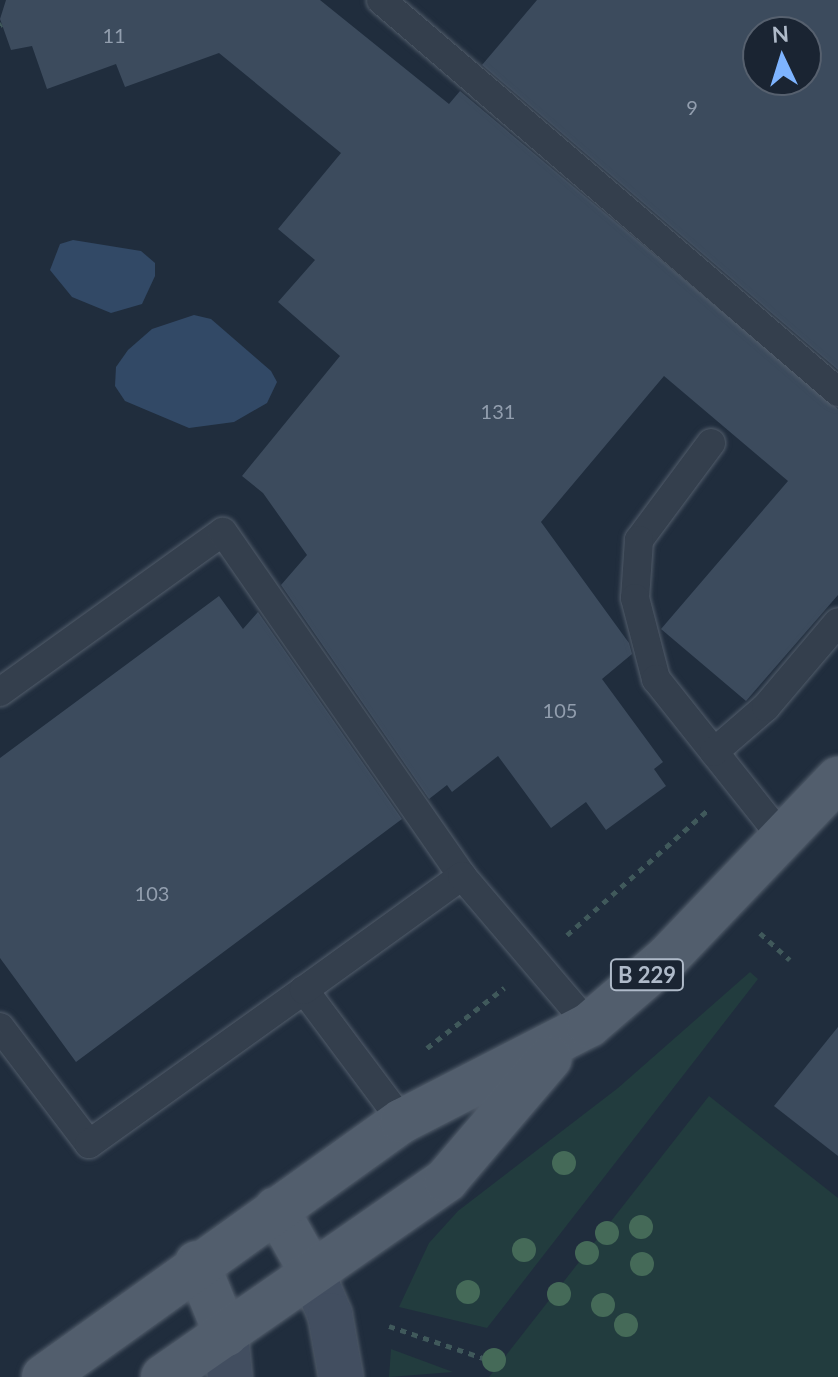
<!DOCTYPE html>
<style>
body{margin:0}
#map{position:relative;width:838px;height:1377px;overflow:hidden;background:#202d3d;font-family:Lato,sans-serif}
div>[style]{position:absolute}
.green>*{inset:0;background:#223c3e}
.water>*{inset:0;background:#324966}
.building>*{inset:0;background:#3c4b5d}
.path>*{height:5px;margin-top:-2.5px;transform-origin:0;background:repeating-linear-gradient(90deg,#40595b 0 6px,transparent 0 12px)}
.roads{filter:drop-shadow(0 0 2px #525d6b) drop-shadow(0 0 2px #525d6b)}
.lane>*{height:28px;margin:-14px;padding:0 14px;transform-origin:14px;border-radius:14px;background:#343f4d}
.secondary>*{height:44px;margin:-22px;padding:0 22px;transform-origin:22px;border-radius:22px;background:#424e60}
.primary>*{height:44px;margin:-22px;padding:0 22px;transform-origin:22px;border-radius:22px;background:#525e6d}
.trees>*{width:24px;height:24px;margin:-12px;border-radius:50%;background:#456a58}
span{translate:-50% -50%;white-space:nowrap;text-align:center;line-height:1.15;-webkit-text-stroke:7px #1a2432;paint-order:stroke}
.number-label{font-size:20px;color:#929eae}
.number-label span{-webkit-text-stroke-width:0}
.shield-label span{padding:2px 6px;background:#1a2432;border:2px solid;border-radius:6px;-webkit-text-stroke-width:0}
.shield-label{font-size:22px;color:#afbac9;font-weight:700}
.north{position:absolute;left:742px;top:16px;width:80px;height:80px;box-sizing:border-box;background:#1a2432;border:2px solid #56606e;border-radius:50%;rotate:356deg;font-size:22px;font-weight:700;line-height:32px;text-align:center;color:#afbac9}
.north::after{content:'';display:block;margin:auto;width:28px;height:36px;background:#7eb4ff;clip-path:polygon(50% 0,100% 100%,50% 72%,0 100%)}
</style>
<div id="map">
<div class="green">
<i style="clip-path:polygon(750px 972px,758px 979px,487px 1328px,399px 1307px,429px 1243px,458px 1211px,618px 1088px)"></i>
<i style="clip-path:polygon(709px 1096px,838px 1198px,838px 1377px,489px 1377px)"></i>
<i style="clip-path:polygon(391px 1349px,453px 1372px,389px 1377px)"></i>
</div>
<div class="water">
<i style="clip-path:polygon(73px 240px,141px 251px,155px 263px,155px 276px,142px 304px,111px 313px,72px 297px,50px 270px,60px 244px)"></i>
<i style="clip-path:polygon(194px 315px,211px 319px,271px 371px,277px 382px,267px 403px,234px 422px,189px 428px,125px 401px,115px 386px,116px 367px,128px 350px,152px 329px)"></i>
</div>
<div class="building">
<i style="clip-path:polygon(6px 0,320px 0,449px 104px,460px 91px,838px 409px,838px 595px,746px 701px,661px 629px,788px 481px,664px 376px,541px 522px,629px 643px,632px 654px,602px 679px,663px 762px,654px 769px,666px 786px,606px 830px,586px 802px,551px 828px,498px 756px,452px 792px,447px 785px,429px 799px,281px 585px,307px 555px,263px 493px,242px 476px,340px 356px,278px 302px,315px 260px,278px 229px,341px 153px,219px 53px,125px 87px,116px 64px,47px 89px,32px 46px,11px 50px,0 19px)"></i>
<i style="clip-path:polygon(evenodd,537px 0,838px 0,838px 370px,482px 65px,537px 0,758px 32px,806px 32px,806px 80px,758px 80px,758px 32px)"></i>
<i style="clip-path:polygon(219px 596px,243px 629px,258px 612px,402px 819px,76px 1062px,0 958px,0 758px)"></i>
<i style="clip-path:polygon(838px 1027px,838px 1156px,774px 1106px)"></i>
</div>
<div class="path">
<i style="left:0;top:25px;width:2px;rotate:-27deg"></i>
<i style="left:760px;top:933px;width:40px;rotate:42deg"></i>
<i style="left:567px;top:935px;width:190px;rotate:-41.6deg"></i>
<i style="left:427px;top:1048px;width:98px;rotate:-37.9deg"></i>
<i style="left:389px;top:1326px;width:99px;rotate:18.8deg"></i>
</div>
<div class="roads">
<div class="lane">
<i style="left:381px;top:0;width:602px;rotate:40.62deg"></i>
<i style="left:711px;top:443px;width:121px;rotate:126.6deg"></i>
<i style="left:639px;top:540px;width:58px;rotate:93.9deg"></i>
<i style="left:635px;top:598px;width:84px;rotate:75.5deg"></i>
<i style="left:656px;top:679px;width:206px;rotate:51.5deg"></i>
<i style="left:0;top:692px;width:274px;rotate:-35.7deg"></i>
<i style="left:223px;top:532px;width:419px;rotate:55.2deg"></i>
<i style="left:714px;top:752px;width:69px;rotate:-40.9deg"></i>
<i style="left:766px;top:707px;width:111px;rotate:-49.7deg"></i>
<i style="left:0;top:1027px;width:147px;rotate:52.7deg"></i>
<i style="left:89px;top:1144px;width:264px;rotate:-35.6deg"></i>
<i style="left:402px;top:1121px;width:164px;rotate:-126.8deg"></i>
<i style="left:304px;top:990px;width:195px;rotate:-35.8deg"></i>
<i style="left:462px;top:876px;width:196px;rotate:49.6deg"></i>
</div>
<div class="secondary">
<i style="left:312px;top:1273px;width:46px;rotate:66.8deg"></i>
<i style="left:330px;top:1315px;width:63px;rotate:79.9deg"></i>
<i style="left:226px;top:1334px;width:43px;rotate:84.7deg"></i>
</div>
<div class="primary">
<i style="left:276px;top:1209px;width:73px;rotate:60.6deg"></i>
<i style="left:197px;top:1263px;width:77px;rotate:67.8deg"></i>
<i style="left:44px;top:1377px;width:440px;rotate:-35.6deg"></i>
<i style="left:402px;top:1121px;width:210px;rotate:-27.2deg"></i>
<i style="left:589px;top:1025px;width:103px;rotate:-40.7deg"></i>
<i style="left:667px;top:958px;width:248px;rotate:-46.3deg"></i>
<i style="left:163px;top:1377px;width:345px;rotate:-34.8deg"></i>
<i style="left:446px;top:1180px;width:160px;rotate:-49.6deg"></i>
</div>
</div>
<div class="trees">
<i style="left:564px;top:1163px"></i>
<i style="left:641px;top:1227px"></i>
<i style="left:607px;top:1233px"></i>
<i style="left:524px;top:1250px"></i>
<i style="left:587px;top:1253px"></i>
<i style="left:642px;top:1264px"></i>
<i style="left:468px;top:1292px"></i>
<i style="left:559px;top:1294px"></i>
<i style="left:603px;top:1305px"></i>
<i style="left:626px;top:1325px"></i>
<i style="left:494px;top:1360px"></i>
</div>
<div class="number-label">
<span style="left:114px;top:35px">11</span>
<span style="left:692px;top:107px">9</span>
<span style="left:498px;top:411px">131</span>
<span style="left:560px;top:710px">105</span>
<span style="left:152px;top:893px">103</span>
</div>
<div class="shield-label">
<span style="left:647px;top:975px">B 229</span>
</div>
<div class="north">N</div>
</div>
